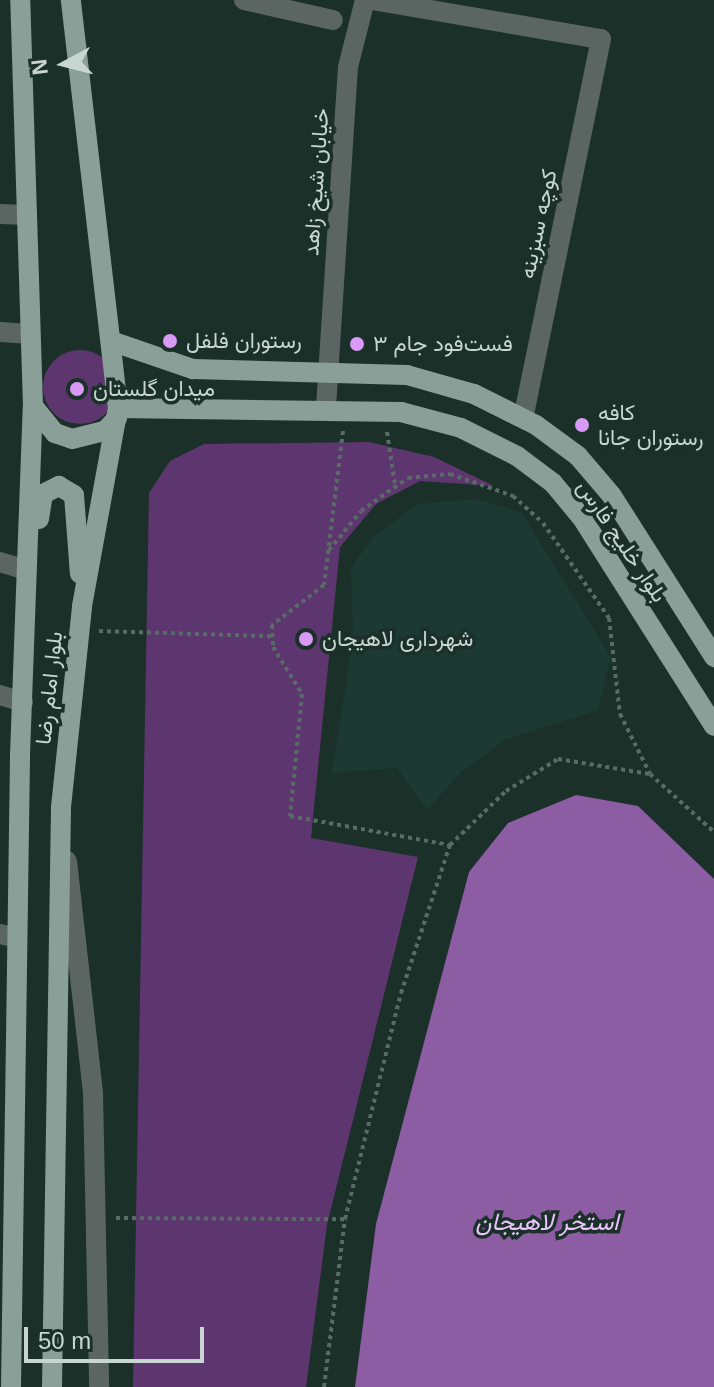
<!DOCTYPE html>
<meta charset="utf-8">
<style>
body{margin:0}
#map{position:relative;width:714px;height:1387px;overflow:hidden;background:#1a3029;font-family:Arial,Vazirmatn,sans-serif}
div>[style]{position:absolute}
.built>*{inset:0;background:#1c3a31}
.green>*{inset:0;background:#5e366f}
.round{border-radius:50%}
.water>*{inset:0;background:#8c5da2}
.path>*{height:4px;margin-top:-2px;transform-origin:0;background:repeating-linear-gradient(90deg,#586b65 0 4px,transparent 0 8px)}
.minor>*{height:20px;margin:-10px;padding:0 10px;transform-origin:10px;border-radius:10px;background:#5b6662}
.major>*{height:20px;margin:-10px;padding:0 10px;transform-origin:10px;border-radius:10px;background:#8a9f97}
.dots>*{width:22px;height:22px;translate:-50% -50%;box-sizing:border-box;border:4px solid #1a3029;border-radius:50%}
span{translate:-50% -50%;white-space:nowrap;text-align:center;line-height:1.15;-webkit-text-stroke:7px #1a3029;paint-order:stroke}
.street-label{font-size:22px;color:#c8d6d1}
.poi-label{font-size:22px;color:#c8d6d1}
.left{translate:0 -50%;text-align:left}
.water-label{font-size:24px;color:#ebc4fd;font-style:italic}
.north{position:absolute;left:24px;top:24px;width:80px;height:80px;-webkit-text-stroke:6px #1a3029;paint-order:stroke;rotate:263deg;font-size:22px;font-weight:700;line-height:32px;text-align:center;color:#c8d6d1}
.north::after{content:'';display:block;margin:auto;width:28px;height:36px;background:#c8d6d1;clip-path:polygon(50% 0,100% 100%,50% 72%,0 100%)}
.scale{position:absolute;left:24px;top:1327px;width:180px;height:36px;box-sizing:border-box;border:4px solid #c8d6d1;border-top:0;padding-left:10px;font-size:24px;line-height:28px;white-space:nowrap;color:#c8d6d1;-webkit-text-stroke:6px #1a3029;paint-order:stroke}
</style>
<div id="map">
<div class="built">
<i style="clip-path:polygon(477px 499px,521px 512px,611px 657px,598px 710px,505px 740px,462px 771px,427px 810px,397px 768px,332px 773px,353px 638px,351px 568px,373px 537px,418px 504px)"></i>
</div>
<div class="green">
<i class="round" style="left:43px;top:350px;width:74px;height:74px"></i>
<i style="clip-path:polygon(369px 442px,434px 457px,494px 486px,420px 481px,376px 504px,340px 547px,311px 838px,418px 857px,327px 1225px,306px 1387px,133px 1387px,149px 493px,170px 461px,204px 444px)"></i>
</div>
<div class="water">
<i style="clip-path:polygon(576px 795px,638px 806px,714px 879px,714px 1387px,355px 1387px,376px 1224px,469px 872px,508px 823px)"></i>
</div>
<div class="path">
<i style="left:343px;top:431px;width:155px;rotate:97deg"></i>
<i style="left:324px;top:585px;width:66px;rotate:142.4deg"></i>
<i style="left:272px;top:625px;width:22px;rotate:87deg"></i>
<i style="left:273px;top:647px;width:55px;rotate:58.3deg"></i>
<i style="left:302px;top:694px;width:123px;rotate:95.6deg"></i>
<i style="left:290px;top:816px;width:163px;rotate:10.3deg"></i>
<i style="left:387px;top:432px;width:54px;rotate:81.4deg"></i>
<i style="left:329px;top:550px;width:50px;rotate:-50.6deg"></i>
<i style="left:361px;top:511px;width:57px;rotate:-35.1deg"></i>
<i style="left:408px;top:478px;width:42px;rotate:-5.4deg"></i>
<i style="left:450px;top:474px;width:67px;rotate:19.2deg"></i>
<i style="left:513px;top:496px;width:40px;rotate:42deg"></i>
<i style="left:543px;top:523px;width:116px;rotate:55.2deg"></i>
<i style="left:609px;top:618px;width:97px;rotate:83.5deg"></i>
<i style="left:620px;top:714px;width:67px;rotate:63.4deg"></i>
<i style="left:99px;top:631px;width:173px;rotate:1.7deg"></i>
<i style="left:116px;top:1218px;width:229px;rotate:0.3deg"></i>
<i style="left:324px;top:1387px;width:169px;rotate:-82.9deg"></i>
<i style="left:345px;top:1219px;width:233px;rotate:-76.1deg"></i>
<i style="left:401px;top:993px;width:156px;rotate:-71.7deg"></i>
<i style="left:450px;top:845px;width:78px;rotate:-44deg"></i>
<i style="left:506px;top:791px;width:61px;rotate:-31.6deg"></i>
<i style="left:558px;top:759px;width:93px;rotate:9.3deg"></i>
<i style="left:650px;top:774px;width:86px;rotate:42.2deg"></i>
</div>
<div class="minor">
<i style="left:244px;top:0;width:91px;rotate:12.7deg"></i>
<i style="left:372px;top:0;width:232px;rotate:9.7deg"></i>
<i style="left:601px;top:39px;width:387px;rotate:101.6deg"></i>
<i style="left:0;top:214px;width:27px;rotate:2deg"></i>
<i style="left:0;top:332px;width:30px;rotate:4deg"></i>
<i style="left:326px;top:407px;width:341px;rotate:-86.3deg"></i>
<i style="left:348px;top:67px;width:69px;rotate:-75.8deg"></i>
<i style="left:0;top:562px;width:28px;rotate:17deg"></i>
<i style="left:0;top:695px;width:24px;rotate:17deg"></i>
<i style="left:67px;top:861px;width:233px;rotate:83.6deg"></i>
<i style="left:93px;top:1093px;width:294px;rotate:88.8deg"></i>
<i style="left:0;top:934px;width:17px;rotate:13deg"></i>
</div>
<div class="major">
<i style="left:111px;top:341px;width:87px;rotate:18.9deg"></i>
<i style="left:193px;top:369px;width:214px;rotate:1.6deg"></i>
<i style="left:407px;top:375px;width:70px;rotate:15.8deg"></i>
<i style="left:474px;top:394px;width:69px;rotate:26.6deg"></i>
<i style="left:536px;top:425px;width:52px;rotate:36.4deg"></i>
<i style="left:578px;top:456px;width:52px;rotate:49.6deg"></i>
<i style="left:612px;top:496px;width:191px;rotate:57.6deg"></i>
<i style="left:33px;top:406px;width:35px;rotate:51deg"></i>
<i style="left:55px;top:433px;width:18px;rotate:19deg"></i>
<i style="left:72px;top:439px;width:34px;rotate:-14deg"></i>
<i style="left:105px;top:431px;width:18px;rotate:-47deg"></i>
<i style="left:118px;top:408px;width:283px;rotate:0.8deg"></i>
<i style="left:401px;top:412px;width:62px;rotate:14.9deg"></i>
<i style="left:461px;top:428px;width:63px;rotate:26.6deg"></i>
<i style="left:517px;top:456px;width:45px;rotate:36.9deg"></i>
<i style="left:553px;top:483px;width:45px;rotate:50.4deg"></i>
<i style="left:582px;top:518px;width:246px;rotate:57.6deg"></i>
<i style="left:39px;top:519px;width:25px;rotate:-81deg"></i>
<i style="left:43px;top:494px;width:18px;rotate:-27deg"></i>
<i style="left:59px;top:486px;width:17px;rotate:31deg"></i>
<i style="left:74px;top:495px;width:79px;rotate:85.7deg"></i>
<i style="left:11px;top:1387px;width:632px;rotate:-89.18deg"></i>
<i style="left:20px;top:755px;width:349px;rotate:-87.9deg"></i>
<i style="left:33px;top:406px;width:406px;rotate:-91.8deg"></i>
<i style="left:52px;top:1387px;width:580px;rotate:-89.11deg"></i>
<i style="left:61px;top:807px;width:202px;rotate:-84deg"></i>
<i style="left:82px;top:606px;width:201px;rotate:-79.7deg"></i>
<i style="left:118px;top:408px;width:411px;rotate:-96.6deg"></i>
</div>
<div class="dots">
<i style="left:170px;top:341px;background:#d99af7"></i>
<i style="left:357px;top:344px;background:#d99af7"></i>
<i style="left:77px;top:389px;background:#d99af7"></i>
<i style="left:582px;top:425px;background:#d99af7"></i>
<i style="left:306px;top:639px;background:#d99af7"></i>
</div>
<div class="street-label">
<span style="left:316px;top:182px;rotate:-86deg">خیابان شیخ زاهد</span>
<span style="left:538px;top:224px;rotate:-78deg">کوچه سبزینه</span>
<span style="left:622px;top:541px;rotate:56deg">بلوار خلیج فارس</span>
<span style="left:49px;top:688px;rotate:-84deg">بلوار امام رضا</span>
</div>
<div class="poi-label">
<span class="left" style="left:186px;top:341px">رستوران فلفل</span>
<span class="left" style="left:373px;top:344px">فست‌فود جام ۳</span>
<span class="left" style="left:93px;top:389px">میدان گلستان</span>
<span class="left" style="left:598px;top:425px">کافه<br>رستوران جانا</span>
<span class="left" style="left:322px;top:639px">شهرداری لاهیجان</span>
</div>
<div class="water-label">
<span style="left:547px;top:1222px">استخر لاهیجان</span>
</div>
<div class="north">N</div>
<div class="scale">50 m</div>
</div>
